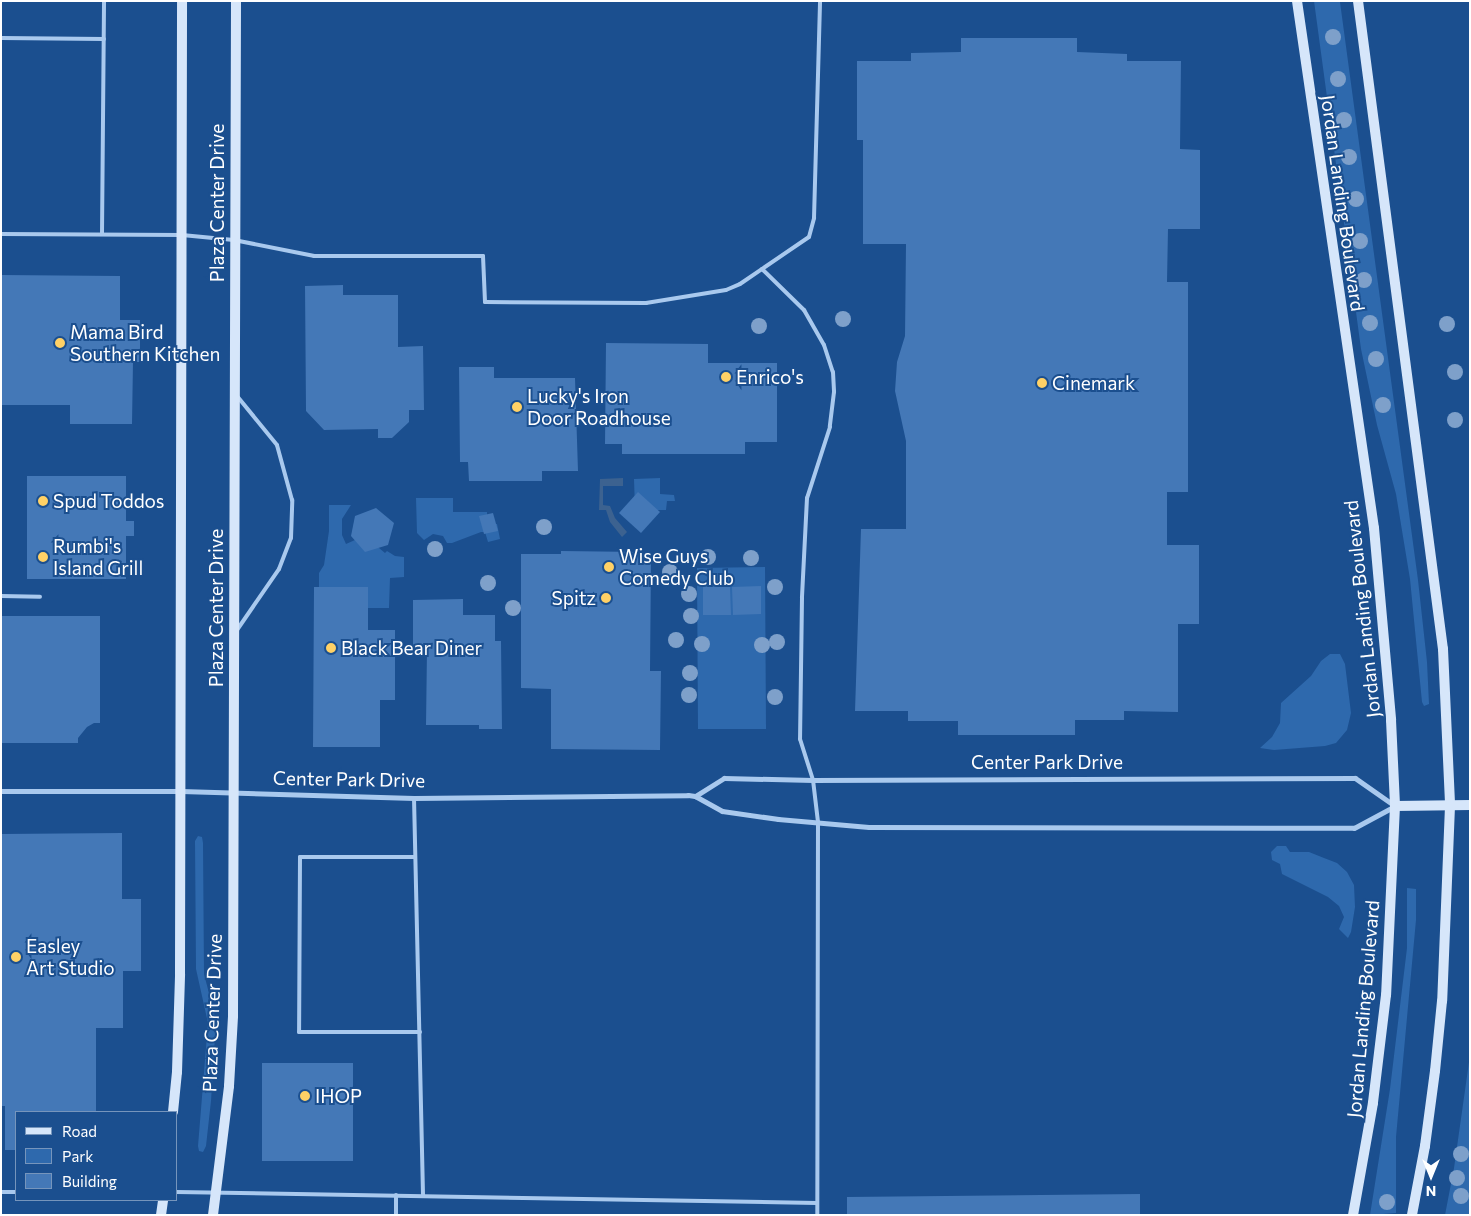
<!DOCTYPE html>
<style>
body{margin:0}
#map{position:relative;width:1471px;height:1216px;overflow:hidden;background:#1b4f8f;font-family:Commissioner,sans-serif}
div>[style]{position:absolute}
.green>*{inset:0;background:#2e69ad}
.water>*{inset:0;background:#3c6290}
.building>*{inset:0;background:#4478b7}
.lane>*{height:4px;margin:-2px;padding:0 2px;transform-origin:2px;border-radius:2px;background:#a9c9ee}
.street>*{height:5px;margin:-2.5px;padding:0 2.5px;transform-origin:2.5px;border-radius:2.5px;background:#a9c9ee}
.secondary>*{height:10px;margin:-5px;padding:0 5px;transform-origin:5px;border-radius:5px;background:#d6e6fa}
.trees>*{width:16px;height:16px;margin:-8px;border-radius:50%;background:#7ea0ca}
.dots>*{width:14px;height:14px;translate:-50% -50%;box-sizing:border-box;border:2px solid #1b4f8f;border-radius:50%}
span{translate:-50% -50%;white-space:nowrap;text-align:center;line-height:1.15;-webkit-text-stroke:4px #1b4f8f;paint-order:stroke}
.street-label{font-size:19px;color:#fff}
.poi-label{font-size:19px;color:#fff}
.left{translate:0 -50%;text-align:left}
.right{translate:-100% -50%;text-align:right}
.frame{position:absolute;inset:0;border:2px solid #fff;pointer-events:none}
.legend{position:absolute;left:15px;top:1111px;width:162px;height:90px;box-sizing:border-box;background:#1b4f8f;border:1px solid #7695bc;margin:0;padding:6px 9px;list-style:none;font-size:15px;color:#fff}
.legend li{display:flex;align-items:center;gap:10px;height:25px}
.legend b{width:25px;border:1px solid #7695bc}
.north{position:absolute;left:1406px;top:1151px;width:50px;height:50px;-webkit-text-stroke:4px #1b4f8f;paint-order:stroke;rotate:180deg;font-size:14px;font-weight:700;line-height:20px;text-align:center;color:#fff}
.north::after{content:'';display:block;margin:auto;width:18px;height:22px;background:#fff;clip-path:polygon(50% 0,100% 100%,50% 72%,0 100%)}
</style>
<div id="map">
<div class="green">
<i style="clip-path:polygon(1314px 1px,1340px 2px,1418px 580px,1427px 662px,1429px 704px,1424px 706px,1422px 702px,1410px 579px,1396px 494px,1377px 425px,1361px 349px)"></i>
<i style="clip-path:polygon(660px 478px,660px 494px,674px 495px,675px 501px,667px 501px,666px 510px,635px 510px,634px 479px)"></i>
<i style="clip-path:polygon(416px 498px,453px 498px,453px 512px,487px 512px,487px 523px,497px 524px,500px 539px,488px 542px,485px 532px,481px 532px,452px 543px,447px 543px,443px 536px,433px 534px,424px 540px,417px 533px)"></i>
<i style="clip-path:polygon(329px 505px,351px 505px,342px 519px,342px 535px,346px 544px,355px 540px,379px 548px,385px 553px,387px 551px,395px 556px,404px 557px,404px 577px,390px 578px,389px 608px,368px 608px,368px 587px,319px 587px,319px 573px,324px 565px,329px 531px)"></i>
<i style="clip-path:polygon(765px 567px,766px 729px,698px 729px,697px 568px)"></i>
<i style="clip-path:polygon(1330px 654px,1340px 654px,1345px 664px,1351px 713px,1347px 730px,1336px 743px,1325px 746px,1274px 750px,1260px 748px,1272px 737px,1280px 723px,1281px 703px,1311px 676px,1321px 661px)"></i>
<i style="clip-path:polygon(198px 836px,202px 837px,203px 843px,204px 974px,216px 1020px,211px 1101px,206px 1146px,203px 1152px,199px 1151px,198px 1146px,208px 1023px,196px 969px,195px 841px)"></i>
<i style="clip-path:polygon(1277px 846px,1286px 846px,1290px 852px,1309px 852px,1324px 858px,1337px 863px,1347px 872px,1354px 885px,1355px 907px,1351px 932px,1348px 938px,1339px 929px,1344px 917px,1339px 906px,1328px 897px,1282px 874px,1280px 864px,1272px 860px,1271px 852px)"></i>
<i style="clip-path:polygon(1407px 888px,1416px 889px,1416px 920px,1396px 1137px,1396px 1213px,1370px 1215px,1390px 1089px,1407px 948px)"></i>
<i style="clip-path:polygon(1470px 1055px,1470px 1215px,1445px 1215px,1454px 1168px)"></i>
</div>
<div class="water">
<i style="clip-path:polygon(623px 478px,623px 486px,603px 486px,603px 505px,610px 506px,615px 518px,627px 532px,622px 537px,610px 522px,606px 510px,599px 510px,600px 479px)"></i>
</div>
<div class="building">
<i style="clip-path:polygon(961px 38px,1077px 38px,1077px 52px,1127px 54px,1127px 61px,1181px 61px,1180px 149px,1200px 150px,1200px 229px,1168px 229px,1167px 282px,1188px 282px,1188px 492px,1167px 492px,1167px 545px,1199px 545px,1199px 624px,1178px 624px,1178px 712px,1124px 711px,1124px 720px,1075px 720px,1075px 735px,958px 735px,958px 721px,908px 721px,908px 711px,855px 711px,861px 529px,906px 529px,906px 441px,895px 391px,897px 362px,905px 336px,906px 244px,863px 244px,863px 140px,857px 140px,857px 61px,911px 61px,911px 53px,961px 52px)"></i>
<i style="clip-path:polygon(1px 275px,120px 276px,120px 320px,140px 320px,140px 362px,133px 362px,132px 424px,70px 424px,70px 405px,1px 405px)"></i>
<i style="clip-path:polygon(343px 285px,343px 295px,398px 295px,398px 347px,423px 346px,424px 410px,409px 410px,409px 422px,392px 438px,378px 438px,378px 429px,324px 430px,306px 411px,305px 286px)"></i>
<i style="clip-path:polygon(606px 343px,708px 344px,708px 363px,777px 363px,777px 442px,745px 442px,745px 454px,622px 454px,622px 444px,605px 444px)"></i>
<i style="clip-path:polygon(459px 367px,494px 367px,494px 378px,575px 378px,578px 471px,542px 471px,542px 481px,469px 481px,468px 462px,460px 462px)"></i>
<i style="clip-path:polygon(27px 476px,126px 476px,126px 521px,134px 521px,134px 536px,126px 536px,126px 579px,27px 579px)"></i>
<i style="clip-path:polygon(638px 492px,660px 512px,641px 533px,619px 513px)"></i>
<i style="clip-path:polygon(376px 508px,394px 523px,388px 545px,365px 552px,351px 536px,355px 516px)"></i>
<i style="clip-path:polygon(493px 513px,498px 531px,484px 534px,479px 516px)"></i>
<i style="clip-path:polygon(561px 551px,640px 552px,640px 557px,651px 557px,650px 671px,661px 671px,660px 750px,551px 749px,551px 689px,521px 688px,521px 554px,561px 554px)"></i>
<i style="clip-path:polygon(761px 586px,761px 614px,733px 615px,732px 587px)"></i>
<i style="clip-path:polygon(314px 587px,368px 587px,368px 630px,395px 630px,395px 700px,380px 700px,380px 747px,313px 747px)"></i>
<i style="clip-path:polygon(703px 587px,730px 587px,731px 615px,703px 615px)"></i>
<i style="clip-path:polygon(463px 599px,463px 615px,495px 615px,495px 641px,501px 641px,502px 729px,479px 729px,479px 725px,426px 725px,427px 649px,413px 649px,413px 600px)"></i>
<i style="clip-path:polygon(1px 616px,100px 616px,100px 723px,94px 723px,87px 727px,78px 738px,78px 743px,1px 743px)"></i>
<i style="clip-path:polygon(122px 833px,122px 899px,141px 899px,141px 971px,123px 971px,123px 1028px,96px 1028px,96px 1112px,16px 1112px,16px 1150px,5px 1150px,5px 1106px,1px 1106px,1px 834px)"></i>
<i style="clip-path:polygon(262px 1063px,353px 1063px,353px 1161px,262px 1161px)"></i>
<i style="clip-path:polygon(1140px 1194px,1140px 1215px,847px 1215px,847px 1197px)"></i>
</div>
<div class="lane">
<i style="left:1px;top:38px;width:103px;rotate:0.6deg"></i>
<i style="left:1px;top:234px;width:181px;rotate:0.3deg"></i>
<i style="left:182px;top:235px;width:52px;rotate:5.5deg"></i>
<i style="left:234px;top:240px;width:82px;rotate:11.3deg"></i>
<i style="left:314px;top:256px;width:169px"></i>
<i style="left:483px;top:256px;width:46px;rotate:87.5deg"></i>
<i style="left:485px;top:302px;width:161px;rotate:0.4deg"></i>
<i style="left:646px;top:303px;width:81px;rotate:-9.2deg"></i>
<i style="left:726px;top:290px;width:15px;rotate:-23deg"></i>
<i style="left:740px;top:284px;width:83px;rotate:-34.3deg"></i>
<i style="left:809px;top:237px;width:20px;rotate:-75deg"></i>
<i style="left:814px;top:218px;width:217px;rotate:-88.4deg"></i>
<i style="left:102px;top:234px;width:233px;rotate:-89.5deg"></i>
<i style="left:762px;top:269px;width:59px;rotate:44.3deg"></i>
<i style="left:804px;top:310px;width:40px;rotate:60.3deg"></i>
<i style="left:824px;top:345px;width:28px;rotate:72deg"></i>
<i style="left:833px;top:372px;width:20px;rotate:87deg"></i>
<i style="left:834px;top:392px;width:35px;rotate:97deg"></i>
<i style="left:830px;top:427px;width:75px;rotate:107.9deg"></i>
<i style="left:807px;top:498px;width:100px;rotate:92.9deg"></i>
<i style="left:802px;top:598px;width:141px;rotate:90.8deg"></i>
<i style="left:800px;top:739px;width:43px;rotate:72.4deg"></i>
<i style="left:813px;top:780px;width:42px;rotate:83.2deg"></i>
<i style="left:818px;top:822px;width:393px;rotate:90.1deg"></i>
<i style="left:1px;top:596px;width:39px;rotate:1deg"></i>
<i style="left:237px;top:630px;width:74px;rotate:-55.5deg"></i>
<i style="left:279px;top:569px;width:33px;rotate:-69deg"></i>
<i style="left:291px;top:538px;width:38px;rotate:-88deg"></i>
<i style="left:292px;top:500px;width:57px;rotate:-105.3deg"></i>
<i style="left:277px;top:445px;width:63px;rotate:-129.2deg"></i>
<i style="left:414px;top:798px;width:398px;rotate:88.7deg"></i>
<i style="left:415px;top:857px;width:115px;rotate:180deg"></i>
<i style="left:300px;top:857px;width:175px;rotate:90.3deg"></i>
<i style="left:299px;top:1032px;width:121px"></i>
<i style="left:1px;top:1192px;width:15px"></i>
<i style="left:176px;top:1192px;width:641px;rotate:0.98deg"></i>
<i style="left:396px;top:1195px;width:20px;rotate:90deg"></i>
</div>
<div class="street">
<i style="left:1px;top:791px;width:180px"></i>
<i style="left:181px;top:791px;width:233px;rotate:1.7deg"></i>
<i style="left:414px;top:798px;width:274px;rotate:-0.6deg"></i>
<i style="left:688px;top:795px;width:7px;rotate:8deg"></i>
<i style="left:695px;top:796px;width:31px;rotate:29deg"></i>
<i style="left:722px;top:811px;width:57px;rotate:8.1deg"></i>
<i style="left:778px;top:819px;width:91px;rotate:5deg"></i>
<i style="left:869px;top:827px;width:485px;rotate:0.1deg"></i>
<i style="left:1354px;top:828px;width:47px;rotate:-28.2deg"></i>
<i style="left:1395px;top:806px;width:49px;rotate:-145deg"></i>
<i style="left:1355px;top:778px;width:542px;rotate:179.79deg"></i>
<i style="left:813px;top:780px;width:89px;rotate:-178.7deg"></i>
<i style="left:724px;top:778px;width:34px;rotate:148deg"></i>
</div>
<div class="secondary">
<i style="left:1297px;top:1px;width:533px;rotate:81.69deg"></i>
<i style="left:1374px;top:528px;width:193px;rotate:84.9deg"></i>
<i style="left:1391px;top:720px;width:86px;rotate:87.3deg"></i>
<i style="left:1395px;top:806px;width:189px;rotate:92.7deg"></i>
<i style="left:1386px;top:995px;width:109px;rotate:96.9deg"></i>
<i style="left:1373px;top:1103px;width:114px;rotate:100.1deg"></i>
<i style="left:1358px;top:1px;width:654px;rotate:82.53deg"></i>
<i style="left:1443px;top:649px;width:157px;rotate:87.4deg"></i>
<i style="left:1450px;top:806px;width:195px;rotate:92.3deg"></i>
<i style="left:1442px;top:1001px;width:70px;rotate:95.7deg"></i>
<i style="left:1435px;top:1071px;width:76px;rotate:97.6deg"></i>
<i style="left:1425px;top:1146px;width:70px;rotate:100.7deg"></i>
<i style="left:1395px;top:806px;width:75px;rotate:-0.8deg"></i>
<i style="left:173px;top:1112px;width:40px;rotate:-84.3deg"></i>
<i style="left:177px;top:1072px;width:98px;rotate:-88.2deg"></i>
<i style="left:180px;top:974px;width:973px;rotate:-89.88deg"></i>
<i style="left:161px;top:1215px;width:15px;rotate:-82deg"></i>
<i style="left:213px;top:1215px;width:130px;rotate:-82.9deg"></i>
<i style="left:229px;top:1086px;width:70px;rotate:-86.7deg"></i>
<i style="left:233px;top:1016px;width:1015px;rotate:-89.83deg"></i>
</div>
<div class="trees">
<i style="left:1333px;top:37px"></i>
<i style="left:1338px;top:79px"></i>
<i style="left:1344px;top:120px"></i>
<i style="left:1349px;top:157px"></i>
<i style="left:1356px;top:199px"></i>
<i style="left:1360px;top:241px"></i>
<i style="left:1364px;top:280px"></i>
<i style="left:843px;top:319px"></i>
<i style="left:1370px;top:323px"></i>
<i style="left:1447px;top:324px"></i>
<i style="left:759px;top:326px"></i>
<i style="left:1376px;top:359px"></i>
<i style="left:1455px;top:372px"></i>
<i style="left:1383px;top:405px"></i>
<i style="left:1455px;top:420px"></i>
<i style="left:544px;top:527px"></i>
<i style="left:435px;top:549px"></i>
<i style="left:708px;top:557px"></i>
<i style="left:751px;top:558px"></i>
<i style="left:670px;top:572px"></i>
<i style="left:488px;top:583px"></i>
<i style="left:775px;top:587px"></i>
<i style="left:689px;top:594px"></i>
<i style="left:513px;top:608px"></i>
<i style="left:691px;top:616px"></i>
<i style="left:676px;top:640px"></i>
<i style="left:777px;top:642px"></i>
<i style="left:702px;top:644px"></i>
<i style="left:762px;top:645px"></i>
<i style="left:690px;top:673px"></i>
<i style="left:689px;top:695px"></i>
<i style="left:775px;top:697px"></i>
<i style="left:1461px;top:1154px"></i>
<i style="left:1457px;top:1178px"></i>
<i style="left:1461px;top:1196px"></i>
<i style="left:1387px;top:1202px"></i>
</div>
<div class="dots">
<i style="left:60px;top:343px;background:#ffd166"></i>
<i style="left:726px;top:377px;background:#ffd166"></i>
<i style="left:1042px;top:383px;background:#ffd166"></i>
<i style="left:517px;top:407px;background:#ffd166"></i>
<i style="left:43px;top:501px;background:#ffd166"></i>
<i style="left:43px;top:557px;background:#ffd166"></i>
<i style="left:609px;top:567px;background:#ffd166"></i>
<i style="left:606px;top:598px;background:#ffd166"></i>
<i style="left:331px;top:648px;background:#ffd166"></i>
<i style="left:16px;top:957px;background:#ffd166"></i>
<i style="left:305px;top:1096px;background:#ffd166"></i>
</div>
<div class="street-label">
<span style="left:217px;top:203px;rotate:-90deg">Plaza Center Drive</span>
<span style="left:1343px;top:203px;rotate:82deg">Jordan Landing Boulevard</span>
<span style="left:216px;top:608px;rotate:-90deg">Plaza Center Drive</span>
<span style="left:1362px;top:609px;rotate:-96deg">Jordan Landing Boulevard</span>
<span style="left:1047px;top:762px">Center Park Drive</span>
<span style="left:349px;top:779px;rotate:1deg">Center Park Drive</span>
<span style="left:1363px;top:1009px;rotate:-85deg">Jordan Landing Boulevard</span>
<span style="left:212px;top:1013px;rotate:-88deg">Plaza Center Drive</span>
</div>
<div class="poi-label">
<span class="left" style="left:70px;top:343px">Mama Bird<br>Southern Kitchen</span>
<span class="left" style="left:736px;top:377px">Enrico's</span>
<span class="left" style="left:1052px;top:383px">Cinemark</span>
<span class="left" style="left:527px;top:407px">Lucky's Iron<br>Door Roadhouse</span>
<span class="left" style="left:53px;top:501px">Spud Toddos</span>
<span class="left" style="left:53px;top:557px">Rumbi's<br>Island Grill</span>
<span class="left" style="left:619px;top:567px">Wise Guys<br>Comedy Club</span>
<span class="right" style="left:596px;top:598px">Spitz</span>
<span class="left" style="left:341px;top:648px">Black Bear Diner</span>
<span class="left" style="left:26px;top:957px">Easley<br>Art Studio</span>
<span class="left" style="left:315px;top:1096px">IHOP</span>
</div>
<div class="frame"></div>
<ul class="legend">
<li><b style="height:6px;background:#d6e6fa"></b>Road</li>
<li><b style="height:14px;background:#2e69ad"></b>Park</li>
<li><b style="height:14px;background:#4478b7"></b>Building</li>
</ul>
<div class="north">N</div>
</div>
